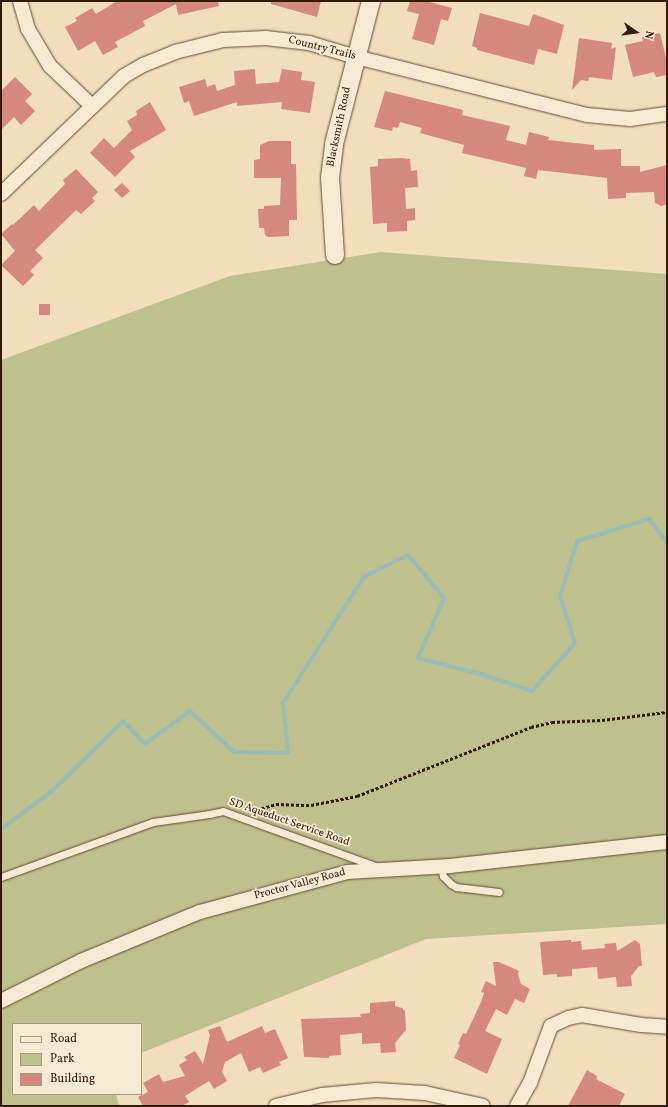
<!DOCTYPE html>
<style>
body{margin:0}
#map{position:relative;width:668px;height:1107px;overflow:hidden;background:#f1debc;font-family:Vollkorn,serif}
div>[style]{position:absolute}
.green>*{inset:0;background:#bec08e}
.stream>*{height:4px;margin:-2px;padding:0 2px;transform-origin:2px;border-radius:2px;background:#9bbbb5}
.building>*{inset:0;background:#d5887e}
.path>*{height:2.5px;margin-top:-1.25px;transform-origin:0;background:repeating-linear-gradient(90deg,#331a05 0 3px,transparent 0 5px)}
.roads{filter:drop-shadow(0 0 1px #624b33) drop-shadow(0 0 1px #624b33)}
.service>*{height:7px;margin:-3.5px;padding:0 3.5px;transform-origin:3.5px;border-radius:3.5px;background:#f6ead3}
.minor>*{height:14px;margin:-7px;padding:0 7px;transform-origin:7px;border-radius:7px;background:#f6ead3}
.tertiary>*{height:18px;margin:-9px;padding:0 9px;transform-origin:9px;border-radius:9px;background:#f6ead3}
span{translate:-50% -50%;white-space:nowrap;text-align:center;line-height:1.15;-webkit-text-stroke:3.5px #f6ead3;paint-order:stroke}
.street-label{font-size:11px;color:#331a05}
.frame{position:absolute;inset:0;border:2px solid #331a05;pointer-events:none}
.legend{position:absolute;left:12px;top:1023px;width:130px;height:72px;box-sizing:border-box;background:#f6ead3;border:1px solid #a89781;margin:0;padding:5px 7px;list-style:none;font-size:12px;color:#331a05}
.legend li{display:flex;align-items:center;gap:8px;height:20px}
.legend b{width:20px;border:1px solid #a89781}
.north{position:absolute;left:616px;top:12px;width:40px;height:40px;-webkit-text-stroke:3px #f6ead3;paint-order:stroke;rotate:103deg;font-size:11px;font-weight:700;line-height:16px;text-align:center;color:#331a05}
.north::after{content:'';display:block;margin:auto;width:14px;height:18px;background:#331a05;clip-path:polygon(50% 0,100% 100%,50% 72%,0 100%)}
</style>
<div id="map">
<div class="green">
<i style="clip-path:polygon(381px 252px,667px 274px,667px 924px,426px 939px,141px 1053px,141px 1024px,13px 1024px,13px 1094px,116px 1094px,119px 1106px,1px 1106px,1px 360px,230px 276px)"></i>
</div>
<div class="stream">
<i style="left:1px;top:829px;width:62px;rotate:-36.5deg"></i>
<i style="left:51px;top:792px;width:101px;rotate:-44.6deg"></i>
<i style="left:123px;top:721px;width:32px;rotate:46deg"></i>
<i style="left:145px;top:744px;width:56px;rotate:-36.3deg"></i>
<i style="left:190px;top:711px;width:60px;rotate:43deg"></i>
<i style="left:234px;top:752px;width:54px;rotate:1.1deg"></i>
<i style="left:288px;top:753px;width:50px;rotate:-95.7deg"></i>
<i style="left:283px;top:703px;width:150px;rotate:-57.3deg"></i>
<i style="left:364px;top:577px;width:49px;rotate:-26.6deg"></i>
<i style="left:408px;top:555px;width:56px;rotate:50.1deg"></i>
<i style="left:444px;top:598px;width:65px;rotate:113.4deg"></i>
<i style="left:418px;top:658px;width:64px;rotate:14.5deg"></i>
<i style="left:480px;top:674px;width:55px;rotate:18.1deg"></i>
<i style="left:532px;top:691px;width:64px;rotate:-48.1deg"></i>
<i style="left:575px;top:643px;width:49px;rotate:-107.7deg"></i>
<i style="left:560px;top:596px;width:58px;rotate:-72.8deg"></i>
<i style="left:577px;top:541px;width:75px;rotate:-17deg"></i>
<i style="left:649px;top:519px;width:29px;rotate:52deg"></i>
</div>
<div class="building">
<i style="clip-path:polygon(117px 1px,218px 1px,219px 6px,178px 15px,176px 4px,143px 21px,145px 26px,115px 42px,118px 47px,103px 55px,95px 41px,78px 51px,65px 27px,77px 21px,75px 18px,92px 8px,96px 14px)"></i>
<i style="clip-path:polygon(271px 1px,321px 1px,317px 17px,271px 4px)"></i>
<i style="clip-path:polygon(410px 1px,426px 1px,452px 8px,448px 21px,441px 19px,434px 45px,412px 39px,419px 14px,407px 11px)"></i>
<i style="clip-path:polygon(480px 13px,529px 26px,533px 14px,564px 25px,557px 54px,538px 49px,534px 65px,477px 50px,477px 48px,472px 46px)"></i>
<i style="clip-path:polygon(660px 33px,667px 62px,667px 75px,656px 77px,654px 72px,633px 77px,625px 45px,643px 41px,642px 37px)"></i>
<i style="clip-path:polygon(579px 38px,612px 43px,611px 49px,616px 47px,612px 80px,589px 77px,588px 81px,581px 80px,572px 90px)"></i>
<i style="clip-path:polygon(255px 69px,256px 84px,279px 82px,282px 69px,302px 72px,301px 80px,315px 82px,310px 113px,281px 109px,282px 102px,237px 106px,237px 102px,194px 116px,189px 101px,184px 103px,179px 87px,205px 79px,207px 87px,215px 84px,217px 91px,235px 85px,234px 71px)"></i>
<i style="clip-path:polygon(15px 77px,32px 94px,25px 101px,35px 111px,21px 125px,14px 117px,1px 130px,1px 91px)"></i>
<i style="clip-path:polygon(385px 91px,463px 110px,462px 115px,510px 126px,506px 140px,526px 145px,529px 132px,549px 137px,548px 140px,594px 145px,594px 150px,621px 149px,621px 166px,640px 166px,640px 172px,667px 165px,667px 204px,661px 206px,655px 203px,654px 192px,626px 193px,626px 198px,608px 199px,607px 178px,538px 170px,536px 179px,524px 176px,526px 168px,462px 153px,464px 145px,420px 133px,422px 128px,400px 122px,398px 128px,393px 127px,392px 131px,374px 127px)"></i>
<i style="clip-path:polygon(150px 102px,166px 130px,130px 151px,135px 157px,115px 177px,90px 153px,104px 138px,114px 148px,132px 130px,127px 121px,137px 115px,136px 111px)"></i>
<i style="clip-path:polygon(269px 141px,291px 141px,291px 164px,296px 164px,297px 220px,289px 220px,289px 236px,268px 237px,265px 235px,264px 228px,259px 228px,258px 209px,264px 209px,264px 206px,280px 205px,281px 178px,254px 178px,254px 160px,260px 159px,260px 145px)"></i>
<i style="clip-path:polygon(402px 158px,410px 159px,411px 171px,417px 170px,418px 187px,405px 188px,406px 209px,415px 208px,415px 220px,407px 221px,407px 231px,387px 232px,387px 223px,373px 224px,370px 167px,378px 166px,378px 159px)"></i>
<i style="clip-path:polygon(76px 169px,98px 192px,92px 198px,95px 201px,81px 214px,76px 210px,35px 250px,43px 258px,30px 271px,34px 275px,23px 286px,1px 265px,15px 251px,1px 234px,12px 224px,13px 225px,34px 205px,39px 211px,65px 184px,63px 180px)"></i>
<i style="clip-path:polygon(122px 183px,130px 191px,122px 198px,114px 190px)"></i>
<i style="clip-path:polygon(39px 304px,50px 304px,50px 315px,39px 315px)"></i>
<i style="clip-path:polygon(571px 940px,571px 942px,581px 941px,582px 950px,605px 948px,604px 944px,616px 943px,617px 951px,635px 940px,640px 944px,642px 966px,639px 966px,631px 976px,632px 986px,617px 987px,616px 977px,598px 979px,597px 967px,572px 969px,572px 976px,557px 977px,557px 974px,543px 975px,540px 942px)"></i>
<i style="clip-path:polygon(493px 962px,499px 962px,519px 971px,518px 974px,521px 984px,530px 989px,524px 1003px,515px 999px,507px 1015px,496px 1009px,485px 1031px,502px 1039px,487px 1074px,454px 1058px,460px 1045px,458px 1044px,463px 1033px,466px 1034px,481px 1002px,484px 993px,481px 992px,486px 981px,496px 986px)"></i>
<i style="clip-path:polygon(395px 1001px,395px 1006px,402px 1008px,405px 1011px,406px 1030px,395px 1043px,396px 1052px,381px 1053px,380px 1043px,362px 1044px,362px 1033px,340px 1035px,341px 1055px,329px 1056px,329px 1058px,304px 1057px,301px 1019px,361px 1017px,360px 1014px,370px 1013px,370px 1003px)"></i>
<i style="clip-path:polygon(220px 1026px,227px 1042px,262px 1026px,265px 1033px,275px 1029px,288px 1058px,279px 1062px,281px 1065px,263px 1073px,260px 1067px,249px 1072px,241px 1053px,225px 1062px,222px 1072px,227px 1081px,214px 1089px,209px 1081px,185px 1096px,189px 1102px,182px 1106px,143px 1106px,138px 1097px,148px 1092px,143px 1083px,159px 1074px,163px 1082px,185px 1076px,179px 1065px,187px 1060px,184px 1057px,195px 1051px,203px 1064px,210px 1035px,208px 1030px)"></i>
<i style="clip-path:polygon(587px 1070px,597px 1076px,596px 1079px,625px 1094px,619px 1106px,568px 1106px)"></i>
</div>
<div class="path">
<i style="left:252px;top:811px;width:25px;rotate:-16deg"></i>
<i style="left:276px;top:804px;width:35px;rotate:2deg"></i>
<i style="left:311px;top:805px;width:47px;rotate:-11.1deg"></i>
<i style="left:357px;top:796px;width:187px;rotate:-21.6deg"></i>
<i style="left:531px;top:727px;width:22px;rotate:-13deg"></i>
<i style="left:552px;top:722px;width:50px;rotate:-2.3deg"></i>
<i style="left:602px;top:720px;width:65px;rotate:-7deg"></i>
</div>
<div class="roads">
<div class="service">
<i style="left:441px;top:866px;width:10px;rotate:79deg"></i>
<i style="left:443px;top:876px;width:11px;rotate:45deg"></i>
<i style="left:451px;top:884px;width:6px;rotate:31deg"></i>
<i style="left:456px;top:887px;width:43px;rotate:6.6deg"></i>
<i style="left:1px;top:877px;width:162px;rotate:-19.9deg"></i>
<i style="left:153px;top:822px;width:57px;rotate:-8.1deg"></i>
<i style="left:209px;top:814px;width:14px;rotate:-12deg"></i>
<i style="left:223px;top:811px;width:165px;rotate:19.9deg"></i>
</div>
<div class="minor">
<i style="left:20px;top:1px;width:29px;rotate:74deg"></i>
<i style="left:28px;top:29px;width:43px;rotate:59.3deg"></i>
<i style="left:50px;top:66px;width:58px;rotate:43.6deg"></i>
<i style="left:1px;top:194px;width:170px;rotate:-43.8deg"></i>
<i style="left:124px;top:76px;width:22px;rotate:-30deg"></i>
<i style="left:143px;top:65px;width:35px;rotate:-22deg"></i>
<i style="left:175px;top:52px;width:49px;rotate:-14deg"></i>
<i style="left:223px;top:40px;width:43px;rotate:-2.7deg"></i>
<i style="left:266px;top:38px;width:43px;rotate:6.6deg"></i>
<i style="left:309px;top:43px;width:49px;rotate:16.6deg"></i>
<i style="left:356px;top:57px;width:238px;rotate:14.1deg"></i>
<i style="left:587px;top:115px;width:43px;rotate:5.3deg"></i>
<i style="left:630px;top:119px;width:37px;rotate:-8deg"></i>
<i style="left:1px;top:1001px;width:89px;rotate:-26.6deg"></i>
<i style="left:81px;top:961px;width:129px;rotate:-22.4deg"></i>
<i style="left:200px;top:912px;width:152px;rotate:-15.2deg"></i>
<i style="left:347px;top:872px;width:103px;rotate:-3.3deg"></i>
<i style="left:450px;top:866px;width:218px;rotate:-6.3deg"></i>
<i style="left:276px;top:1106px;width:47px;rotate:-13.4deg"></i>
<i style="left:322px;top:1095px;width:54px;rotate:-5.3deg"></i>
<i style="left:376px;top:1090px;width:49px;rotate:3.5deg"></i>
<i style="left:425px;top:1093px;width:59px;rotate:12.6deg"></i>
<i style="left:517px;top:1106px;width:26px;rotate:-61deg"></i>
<i style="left:530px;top:1083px;width:61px;rotate:-69.8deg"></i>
<i style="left:551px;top:1026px;width:19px;rotate:-25deg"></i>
<i style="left:568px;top:1018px;width:14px;rotate:-12deg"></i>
<i style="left:582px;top:1015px;width:60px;rotate:9.6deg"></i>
<i style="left:641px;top:1025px;width:26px;rotate:4deg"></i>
</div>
<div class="tertiary">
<i style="left:335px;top:255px;width:77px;rotate:-93.7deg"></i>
<i style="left:330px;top:178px;width:34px;rotate:-83deg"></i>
<i style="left:334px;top:144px;width:148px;rotate:-75.5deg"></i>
</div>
</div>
<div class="street-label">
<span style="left:322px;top:49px;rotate:14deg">Country Trails</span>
<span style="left:340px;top:127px;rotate:-78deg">Blacksmith Road</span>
<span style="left:289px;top:823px;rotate:19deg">SD Aqueduct Service Road</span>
<span style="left:300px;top:885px;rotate:-15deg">Proctor Valley Road</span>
</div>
<div class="frame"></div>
<ul class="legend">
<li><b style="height:5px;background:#f6ead3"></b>Road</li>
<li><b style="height:11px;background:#bec08e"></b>Park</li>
<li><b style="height:11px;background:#d5887e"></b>Building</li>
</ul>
<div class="north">N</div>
</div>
